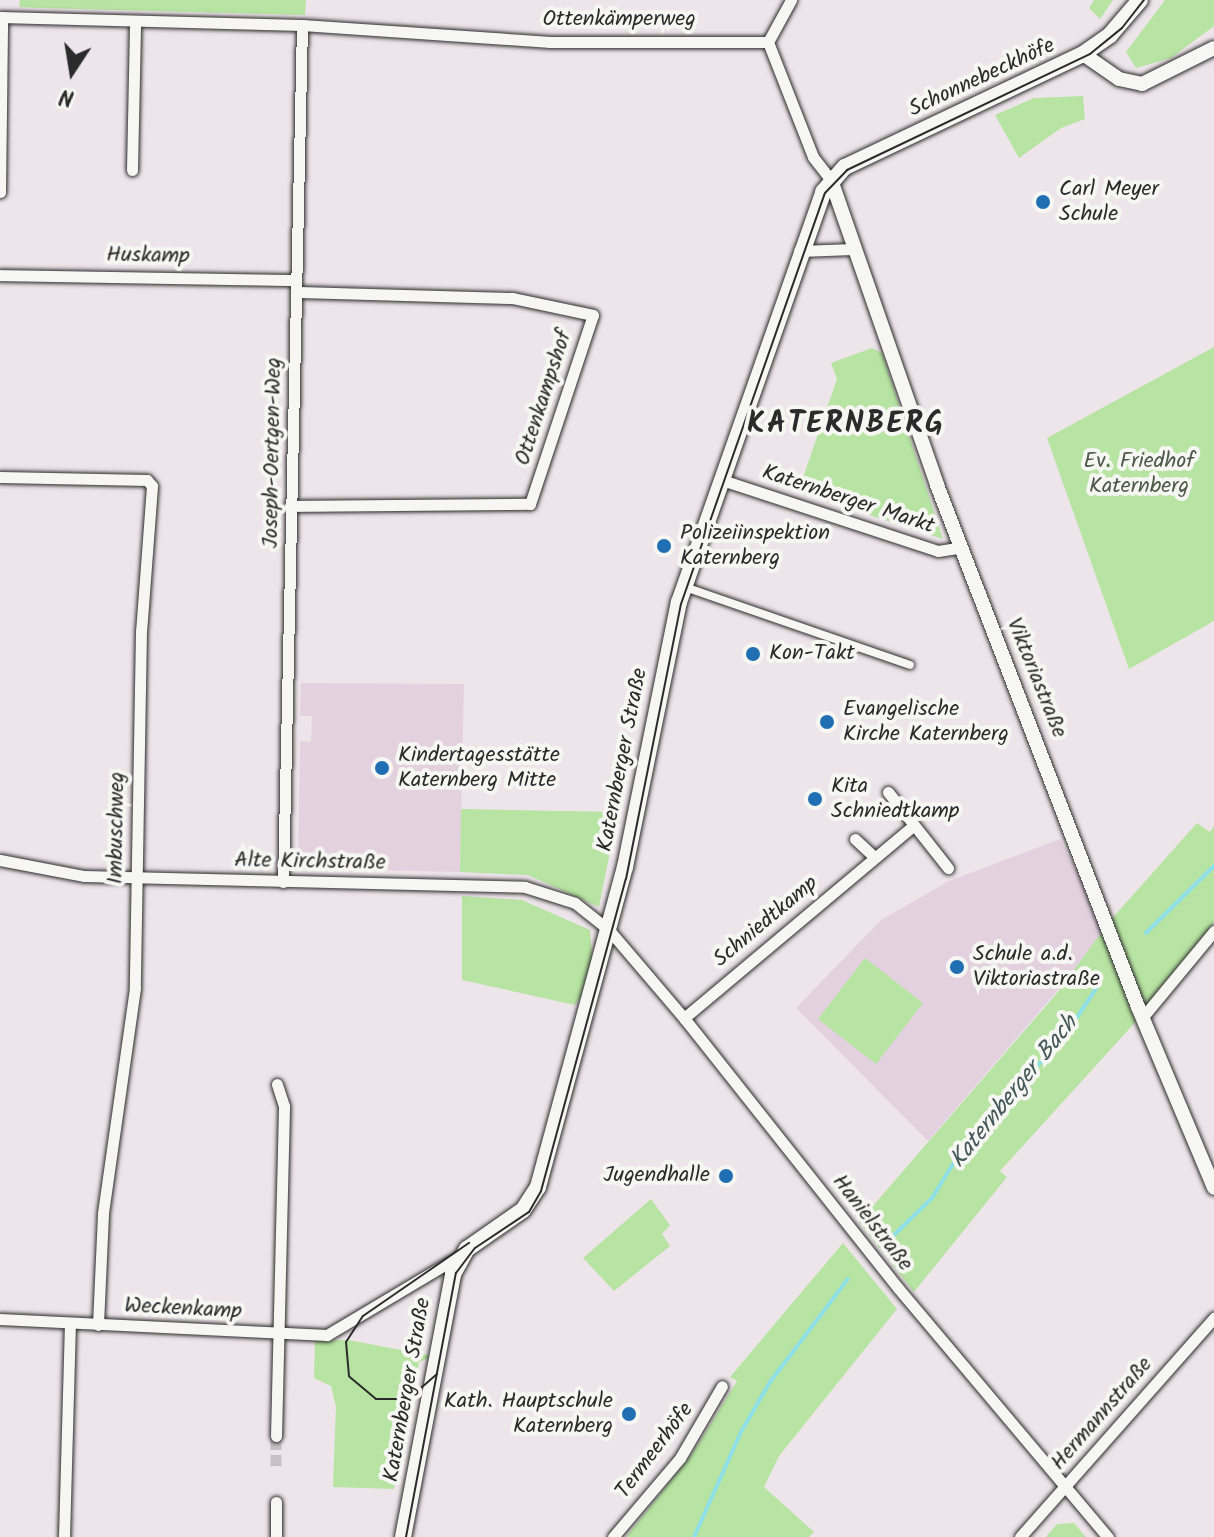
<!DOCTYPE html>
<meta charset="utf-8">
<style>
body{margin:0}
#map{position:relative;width:1214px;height:1537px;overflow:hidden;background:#eee5ea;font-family:Kalam,sans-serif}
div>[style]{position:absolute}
.built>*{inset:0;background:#e4d1e0}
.green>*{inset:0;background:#b7e4a2}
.stream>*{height:4px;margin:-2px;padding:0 2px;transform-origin:2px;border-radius:2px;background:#8fe0e6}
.minor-tunnel>*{height:11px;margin-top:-5.5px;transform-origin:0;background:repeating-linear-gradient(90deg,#c7c0c4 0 11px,transparent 0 16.5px)}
.roads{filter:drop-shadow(0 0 2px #2b2b2b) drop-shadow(0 0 2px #2b2b2b)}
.pedestrian>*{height:8px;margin:-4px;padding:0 4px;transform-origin:4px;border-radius:4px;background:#f6f6f2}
.minor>*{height:11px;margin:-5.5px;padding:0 5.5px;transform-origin:5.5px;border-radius:5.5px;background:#f6f6f2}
.tertiary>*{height:14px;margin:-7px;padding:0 7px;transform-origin:7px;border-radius:7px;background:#f6f6f2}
.secondary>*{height:16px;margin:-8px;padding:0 8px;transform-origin:8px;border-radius:8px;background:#f6f6f2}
.tram>*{height:2px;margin:-1px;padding:0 1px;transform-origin:1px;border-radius:1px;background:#2b2b2b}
.dots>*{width:22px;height:22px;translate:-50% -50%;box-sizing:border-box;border:4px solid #f6f6f2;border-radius:50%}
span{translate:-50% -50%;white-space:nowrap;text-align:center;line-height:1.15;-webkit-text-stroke:8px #f6f6f2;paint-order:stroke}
.street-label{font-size:22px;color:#2b2b2b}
.poi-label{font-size:22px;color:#2b2b2b}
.left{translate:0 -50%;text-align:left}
.right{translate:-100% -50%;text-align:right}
.park-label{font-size:22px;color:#4e5949}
.water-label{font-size:24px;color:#44585a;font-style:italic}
.district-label{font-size:30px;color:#2b2b2b;font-weight:700;letter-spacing:2px}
.north{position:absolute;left:32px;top:32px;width:80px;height:80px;-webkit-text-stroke:6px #f6f6f2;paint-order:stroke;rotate:192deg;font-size:22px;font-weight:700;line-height:32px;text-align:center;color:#2b2b2b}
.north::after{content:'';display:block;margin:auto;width:28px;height:36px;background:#2b2b2b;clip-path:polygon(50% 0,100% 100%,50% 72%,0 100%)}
</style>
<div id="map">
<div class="built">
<i style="clip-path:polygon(301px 683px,464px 684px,460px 872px,298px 868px,300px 741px,311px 742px,312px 716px,300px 716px)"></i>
<i style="clip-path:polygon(1060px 839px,1106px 926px,1100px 941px,928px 1141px,796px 1008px,881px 920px,949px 881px)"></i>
</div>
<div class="green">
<i style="clip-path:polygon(20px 0,306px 0,305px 15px,39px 8px,19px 7px)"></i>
<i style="clip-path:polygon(1094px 0,1113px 0,1100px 19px,1089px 8px)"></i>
<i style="clip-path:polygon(1165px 0,1214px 0,1214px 26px,1171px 58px,1136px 68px,1126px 52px)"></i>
<i style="clip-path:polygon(1083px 96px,1085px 119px,1061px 128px,1019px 158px,995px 115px,1034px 98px)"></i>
<i style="clip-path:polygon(1214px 347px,1214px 621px,1129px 669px,1047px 438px)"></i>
<i style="clip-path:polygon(872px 348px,882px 353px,943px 539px,798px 492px,837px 379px,831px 363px)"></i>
<i style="clip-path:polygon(461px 809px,618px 812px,599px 907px,528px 875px,460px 872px)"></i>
<i style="clip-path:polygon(1197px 823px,1210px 832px,1214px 826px,1214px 923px,1142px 1016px,1108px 923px)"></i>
<i style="clip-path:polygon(462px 896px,522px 900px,590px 930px,594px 979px,575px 1005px,462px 980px)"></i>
<i style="clip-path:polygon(1106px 926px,1140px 1017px,1000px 1171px,1007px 1177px,914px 1292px,859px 1222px,1057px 993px)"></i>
<i style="clip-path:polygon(865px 958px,923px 1003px,876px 1064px,818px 1019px)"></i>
<i style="clip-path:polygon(651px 1199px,670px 1225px,662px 1234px,670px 1246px,614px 1291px,583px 1258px)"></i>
<i style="clip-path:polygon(843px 1243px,897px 1309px,779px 1456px,764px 1487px,814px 1532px,809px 1537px,626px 1537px,692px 1454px,737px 1381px,730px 1377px)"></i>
<i style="clip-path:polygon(348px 1340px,433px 1356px,419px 1362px,394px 1489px,333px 1487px,336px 1407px,331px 1386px,314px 1378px,315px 1341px)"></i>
<i style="clip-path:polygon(1074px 1523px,1086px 1537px,1046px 1537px,1057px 1524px)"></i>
</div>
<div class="stream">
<i style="left:1146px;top:933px;width:95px;rotate:-44.6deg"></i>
<i style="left:895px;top:1234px;width:52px;rotate:-44.2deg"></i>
<i style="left:932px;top:1198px;width:65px;rotate:-58.3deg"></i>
<i style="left:966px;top:1143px;width:68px;rotate:-50.9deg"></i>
<i style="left:1009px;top:1090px;width:62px;rotate:-41.1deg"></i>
<i style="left:1056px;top:1049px;width:78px;rotate:-56.5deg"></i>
<i style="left:694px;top:1537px;width:115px;rotate:-65.9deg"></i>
<i style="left:741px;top:1432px;width:58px;rotate:-59.9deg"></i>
<i style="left:770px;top:1382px;width:129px;rotate:-52.9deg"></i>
</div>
<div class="minor-tunnel">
<i style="left:276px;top:1466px;width:30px;rotate:-90deg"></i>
</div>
<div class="roads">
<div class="pedestrian">
<i style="left:685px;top:587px;width:238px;rotate:19.1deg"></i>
</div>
<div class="minor">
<i style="left:0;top:17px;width:302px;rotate:1.5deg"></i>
<i style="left:302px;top:25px;width:249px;rotate:3.9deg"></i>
<i style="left:550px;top:42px;width:218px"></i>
<i style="left:768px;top:42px;width:123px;rotate:68.6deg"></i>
<i style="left:813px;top:157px;width:29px;rotate:52deg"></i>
<i style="left:768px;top:42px;width:48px;rotate:-61.3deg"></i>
<i style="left:132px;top:170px;width:149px;rotate:-88.8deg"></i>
<i style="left:0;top:192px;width:175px;rotate:-89.3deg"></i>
<i style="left:799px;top:251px;width:55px;rotate:-2.1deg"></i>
<i style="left:0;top:275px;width:296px;rotate:1deg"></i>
<i style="left:0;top:477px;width:147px;rotate:1.2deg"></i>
<i style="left:147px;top:480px;width:8px;rotate:50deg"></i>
<i style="left:152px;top:486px;width:145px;rotate:94.3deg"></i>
<i style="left:141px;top:631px;width:357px;rotate:91deg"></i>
<i style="left:135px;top:988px;width:228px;rotate:98.1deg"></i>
<i style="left:103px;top:1214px;width:111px;rotate:92.6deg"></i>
<i style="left:722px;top:480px;width:227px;rotate:18.2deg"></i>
<i style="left:938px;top:551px;width:24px;rotate:-9deg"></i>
<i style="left:290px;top:506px;width:240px;rotate:-0.5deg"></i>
<i style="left:530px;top:504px;width:199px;rotate:-71.6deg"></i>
<i style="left:593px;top:315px;width:83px;rotate:-168.1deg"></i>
<i style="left:512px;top:298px;width:216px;rotate:-178.4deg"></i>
<i style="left:888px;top:792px;width:97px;rotate:51.7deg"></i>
<i style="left:855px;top:839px;width:26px;rotate:43deg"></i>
<i style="left:0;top:860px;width:86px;rotate:10.8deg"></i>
<i style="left:84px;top:876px;width:441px;rotate:1.4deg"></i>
<i style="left:525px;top:887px;width:52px;rotate:17.7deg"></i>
<i style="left:575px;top:903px;width:43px;rotate:38.5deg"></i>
<i style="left:609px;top:930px;width:116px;rotate:49.6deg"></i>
<i style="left:684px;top:1018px;width:345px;rotate:51.6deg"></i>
<i style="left:898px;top:1288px;width:326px;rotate:49.9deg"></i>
<i style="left:283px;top:882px;width:857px;rotate:-88.73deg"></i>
<i style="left:684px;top:1018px;width:300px;rotate:-40deg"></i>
<i style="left:1142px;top:1018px;width:113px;rotate:-50.4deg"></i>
<i style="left:0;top:1319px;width:327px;rotate:2.8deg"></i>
<i style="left:327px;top:1335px;width:158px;rotate:-30.8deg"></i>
<i style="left:276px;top:1436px;width:330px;rotate:-88.6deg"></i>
<i style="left:284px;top:1106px;width:23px;rotate:-108deg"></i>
<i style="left:64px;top:1537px;width:213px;rotate:-88.4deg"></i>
<i style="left:276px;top:1537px;width:35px;rotate:-90deg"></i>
<i style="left:613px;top:1537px;width:104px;rotate:-49.7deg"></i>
<i style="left:680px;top:1458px;width:83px;rotate:-59.7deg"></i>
<i style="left:1020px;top:1537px;width:293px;rotate:-48.5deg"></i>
</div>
<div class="tertiary">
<i style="left:1083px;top:54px;width:44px;rotate:34.8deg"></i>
<i style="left:1119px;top:79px;width:24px;rotate:12deg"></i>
<i style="left:1142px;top:84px;width:80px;rotate:-26.6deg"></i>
<i style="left:831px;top:180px;width:323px;rotate:70.8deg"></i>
<i style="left:937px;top:485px;width:559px;rotate:68.94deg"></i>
<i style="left:1138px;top:1007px;width:196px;rotate:67.2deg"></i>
</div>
<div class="secondary">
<i style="left:403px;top:1537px;width:268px;rotate:-79.2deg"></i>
<i style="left:453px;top:1274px;width:29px;rotate:-61deg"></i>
<i style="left:467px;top:1249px;width:68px;rotate:-34.9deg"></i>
<i style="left:523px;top:1210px;width:27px;rotate:-57deg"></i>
<i style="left:538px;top:1187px;width:332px;rotate:-74.8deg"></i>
<i style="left:625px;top:867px;width:270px;rotate:-78.5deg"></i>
<i style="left:679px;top:602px;width:435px;rotate:-70.6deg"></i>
<i style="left:823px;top:192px;width:33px;rotate:-49deg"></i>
<i style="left:845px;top:167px;width:263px;rotate:-25.4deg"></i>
<i style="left:1083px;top:54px;width:33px;rotate:-35deg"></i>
<i style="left:1110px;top:35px;width:46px;rotate:-49.4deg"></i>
</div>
</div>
<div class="tram">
<i style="left:437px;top:1374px;width:38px;rotate:139deg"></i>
<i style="left:408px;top:1399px;width:32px;rotate:180deg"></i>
<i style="left:376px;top:1399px;width:35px;rotate:-140deg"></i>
<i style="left:349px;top:1376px;width:34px;rotate:-95deg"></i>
<i style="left:346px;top:1342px;width:31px;rotate:-57deg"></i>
<i style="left:363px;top:1316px;width:129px;rotate:-34.6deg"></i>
<i style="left:406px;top:1537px;width:269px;rotate:-79.3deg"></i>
<i style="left:456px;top:1273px;width:31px;rotate:-53deg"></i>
<i style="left:475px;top:1248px;width:65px;rotate:-33.7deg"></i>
<i style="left:529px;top:1212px;width:24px;rotate:-60deg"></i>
<i style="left:541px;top:1191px;width:323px;rotate:-74.8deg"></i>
<i style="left:626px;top:879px;width:280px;rotate:-78.7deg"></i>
<i style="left:681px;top:604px;width:435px;rotate:-70.7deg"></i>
<i style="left:825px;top:193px;width:32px;rotate:-46deg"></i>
<i style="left:847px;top:170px;width:269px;rotate:-25.5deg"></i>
<i style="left:1090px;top:54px;width:41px;rotate:-39.1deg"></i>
<i style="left:1122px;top:28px;width:36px;rotate:-52deg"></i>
</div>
<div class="dots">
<i style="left:1043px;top:202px;background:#1f6fb2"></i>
<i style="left:664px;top:546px;background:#1f6fb2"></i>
<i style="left:753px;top:654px;background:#1f6fb2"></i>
<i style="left:827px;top:722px;background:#1f6fb2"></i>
<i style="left:382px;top:768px;background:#1f6fb2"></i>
<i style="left:815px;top:799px;background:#1f6fb2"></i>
<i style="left:957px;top:967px;background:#1f6fb2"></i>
<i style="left:726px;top:1176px;background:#1f6fb2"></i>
<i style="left:629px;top:1414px;background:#1f6fb2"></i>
</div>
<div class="street-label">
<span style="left:619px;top:20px">Ottenkämperweg</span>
<span style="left:982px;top:78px;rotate:-25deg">Schonnebeckhöfe</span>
<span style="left:148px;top:256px;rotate:1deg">Huskamp</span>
<span style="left:544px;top:398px;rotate:-72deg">Ottenkampshof</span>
<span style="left:273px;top:453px;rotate:-89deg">Joseph-Oertgen-Weg</span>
<span style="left:848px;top:500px;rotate:18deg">Katernberger Markt</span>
<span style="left:1036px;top:678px;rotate:68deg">Viktoriastraße</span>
<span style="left:623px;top:760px;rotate:-79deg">Katernberger Straße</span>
<span style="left:117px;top:828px;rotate:-89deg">Imbuschweg</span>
<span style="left:310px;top:862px;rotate:1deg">Alte Kirchstraße</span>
<span style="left:766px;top:922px;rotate:-40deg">Schniedtkamp</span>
<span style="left:872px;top:1223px;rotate:52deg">Hanielstraße</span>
<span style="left:183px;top:1309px;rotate:3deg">Weckenkamp</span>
<span style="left:408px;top:1390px;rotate:-80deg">Katernberger Straße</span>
<span style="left:1102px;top:1414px;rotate:-49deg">Hermannstraße</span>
<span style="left:655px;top:1451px;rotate:-53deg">Termeerhöfe</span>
</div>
<div class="poi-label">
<span class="left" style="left:1059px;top:202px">Carl Meyer<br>Schule</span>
<span class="left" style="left:680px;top:546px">Polizeiinspektion<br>Katernberg</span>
<span class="left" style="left:769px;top:654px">Kon-Takt</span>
<span class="left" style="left:843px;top:722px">Evangelische<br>Kirche Katernberg</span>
<span class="left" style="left:398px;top:768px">Kindertagesstätte<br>Katernberg Mitte</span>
<span class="left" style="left:831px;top:799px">Kita<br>Schniedtkamp</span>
<span class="left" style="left:973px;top:967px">Schule a.d.<br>Viktoriastraße</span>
<span class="right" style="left:710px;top:1176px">Jugendhalle</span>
<span class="right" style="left:613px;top:1414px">Kath. Hauptschule<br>Katernberg</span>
</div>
<div class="park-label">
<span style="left:1139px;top:474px">Ev. Friedhof<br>Katernberg</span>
</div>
<div class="water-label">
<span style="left:1014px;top:1092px;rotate:-51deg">Katernberger Bach</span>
</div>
<div class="district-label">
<span style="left:846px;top:424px">KATERNBERG</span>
</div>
<div class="north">N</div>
</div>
